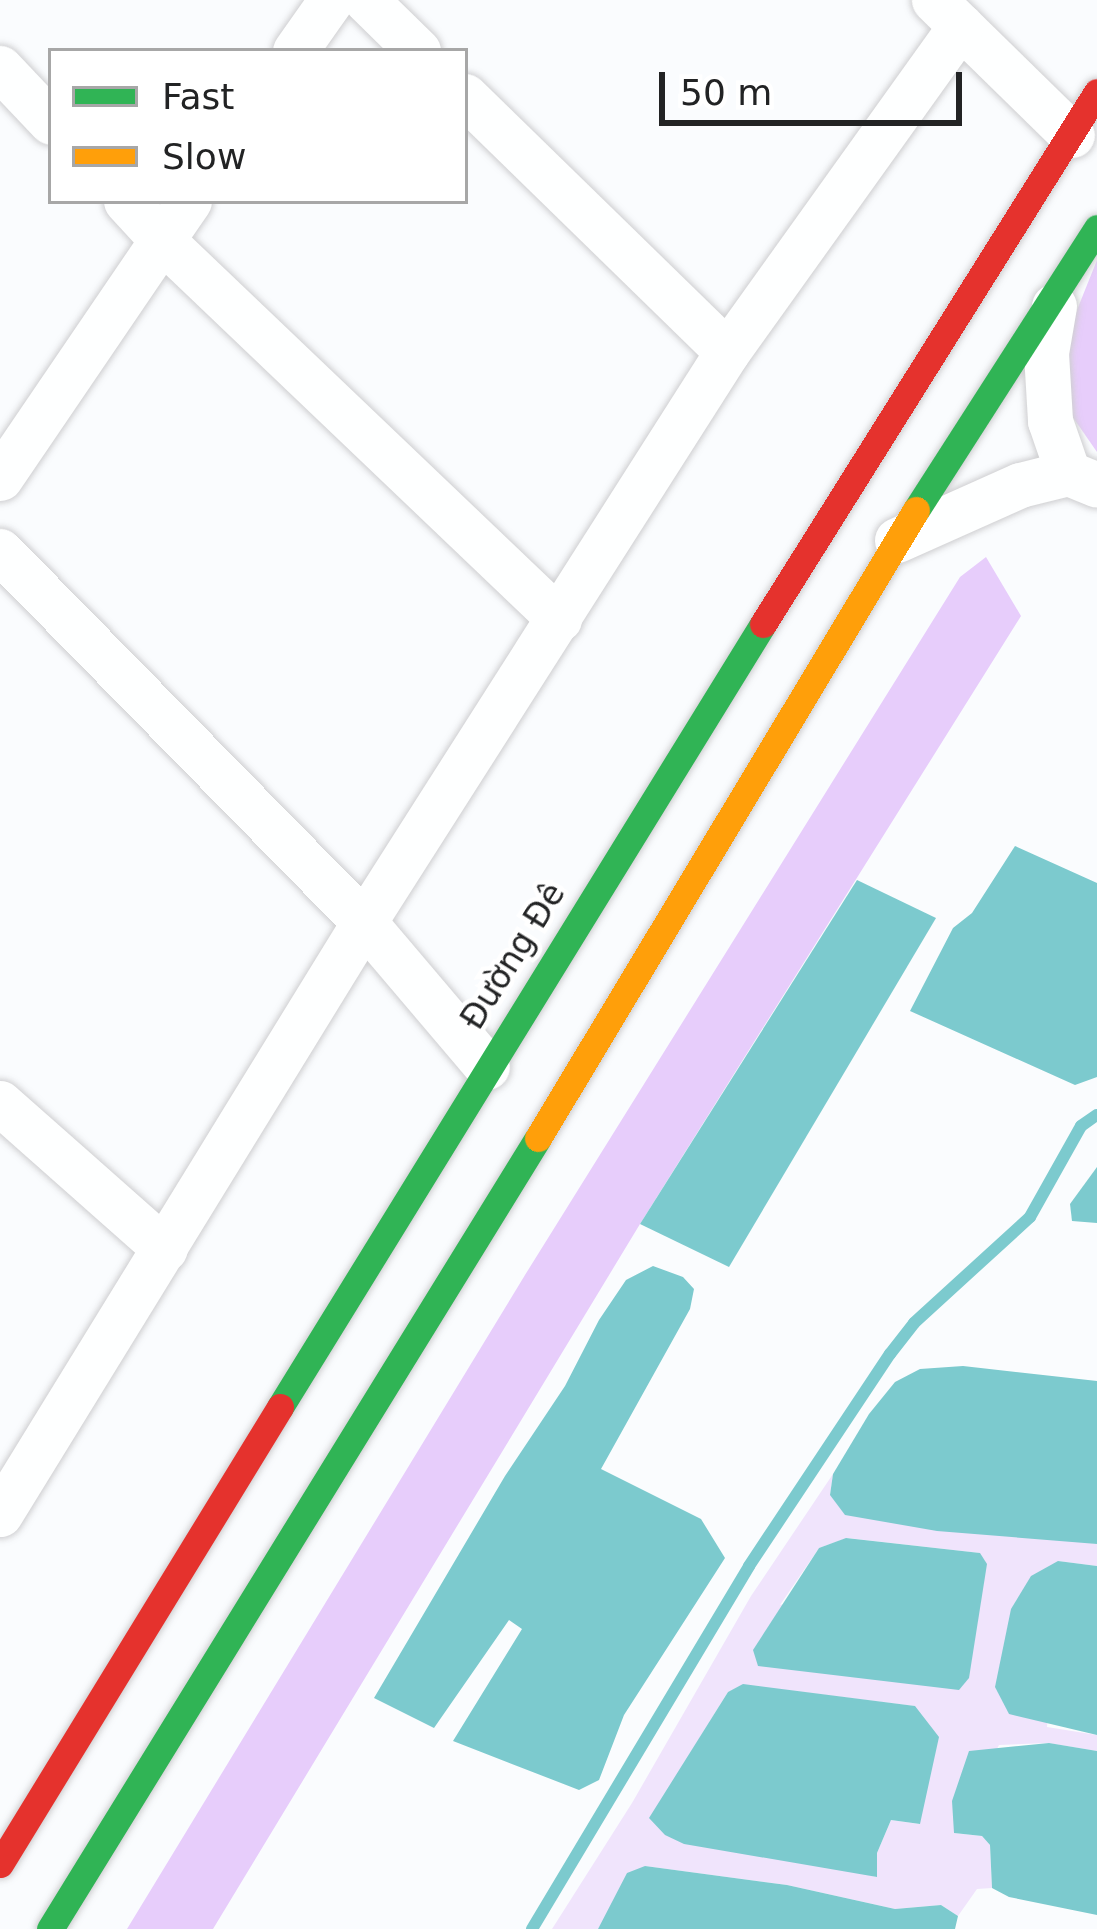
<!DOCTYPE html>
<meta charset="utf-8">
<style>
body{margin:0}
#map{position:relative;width:1097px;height:1929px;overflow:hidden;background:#fafcfe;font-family:"DejaVu Sans",sans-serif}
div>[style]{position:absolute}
.green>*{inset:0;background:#f0e4fc}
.forest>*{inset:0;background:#e7cdfb}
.water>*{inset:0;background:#7ccace}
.stream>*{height:12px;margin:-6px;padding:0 6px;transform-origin:6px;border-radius:6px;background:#7ccace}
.roads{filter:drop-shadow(0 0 3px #cfcfd1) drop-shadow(0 0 3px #cfcfd1)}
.street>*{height:45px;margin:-22.5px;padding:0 22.5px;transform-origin:22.5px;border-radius:22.5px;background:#feffff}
.fast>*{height:27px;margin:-13.5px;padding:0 13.5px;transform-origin:13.5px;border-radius:13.5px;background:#30b455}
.slow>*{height:27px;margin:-13.5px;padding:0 13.5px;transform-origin:13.5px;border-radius:13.5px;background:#ff9f0a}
.jam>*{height:27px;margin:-13.5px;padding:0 13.5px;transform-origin:13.5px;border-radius:13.5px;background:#e5322d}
span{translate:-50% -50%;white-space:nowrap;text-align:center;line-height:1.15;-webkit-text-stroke:9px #fff;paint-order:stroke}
.street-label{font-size:33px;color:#222324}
.legend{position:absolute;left:48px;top:48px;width:420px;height:156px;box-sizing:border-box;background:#fff;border:3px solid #a7a7a7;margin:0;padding:15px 21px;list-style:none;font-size:36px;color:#222324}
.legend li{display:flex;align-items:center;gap:24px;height:60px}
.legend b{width:60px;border:3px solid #a7a7a7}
.scale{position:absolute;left:659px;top:72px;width:303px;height:54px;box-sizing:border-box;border:6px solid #222324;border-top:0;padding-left:15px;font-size:36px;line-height:42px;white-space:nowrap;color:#222324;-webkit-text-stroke:9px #fff;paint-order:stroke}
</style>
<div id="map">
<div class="green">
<i style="clip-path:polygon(evenodd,833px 1474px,830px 1495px,1097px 1544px,1097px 1566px,1058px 1561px,1047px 1727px,1097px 1735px,1097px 1751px,1048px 1743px,999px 1745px,954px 1833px,982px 1836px,990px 1845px,992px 1888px,977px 1889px,958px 1916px,941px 1905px,895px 1909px,787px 1885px,645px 1866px,598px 1929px,552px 1929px,632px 1803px,751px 1596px,833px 1474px,847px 1538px,980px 1553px,780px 1605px,819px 1548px,847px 1538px,833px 1474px,743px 1685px,914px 1706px,919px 1824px,891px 1820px,877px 1853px,876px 1877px,650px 1818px,728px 1692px,743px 1685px)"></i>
</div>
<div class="forest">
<i style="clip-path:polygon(1097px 260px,1097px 452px,1065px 406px,1065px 340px)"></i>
<i style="clip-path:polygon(986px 557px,1021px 616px,640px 1224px,213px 1929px,127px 1929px,525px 1275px,960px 577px)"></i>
</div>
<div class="water">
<i style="clip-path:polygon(1015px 846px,1097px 883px,1097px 1077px,1075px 1085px,910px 1011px,953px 928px,972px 913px)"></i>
<i style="clip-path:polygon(857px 880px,936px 918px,729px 1267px,640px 1224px)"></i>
<i style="clip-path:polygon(1097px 1167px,1097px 1223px,1072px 1221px,1070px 1204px)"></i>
<i style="clip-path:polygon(653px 1266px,683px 1277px,694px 1289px,690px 1309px,601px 1469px,701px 1519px,725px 1558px,624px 1715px,599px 1780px,579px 1790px,453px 1741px,522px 1629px,509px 1620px,434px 1728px,374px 1698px,505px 1476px,565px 1386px,599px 1320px,626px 1280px)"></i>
<i style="clip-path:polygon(963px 1366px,1097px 1381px,1097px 1544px,937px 1531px,845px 1515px,830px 1495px,833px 1474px,869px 1414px,895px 1382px,920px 1369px)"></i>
<i style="clip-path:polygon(846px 1538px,980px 1553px,987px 1564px,969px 1678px,959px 1690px,758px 1666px,753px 1650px,819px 1548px)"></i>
<i style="clip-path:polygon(1058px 1561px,1097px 1566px,1097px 1735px,1009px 1714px,995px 1687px,1011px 1609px,1031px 1576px)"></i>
<i style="clip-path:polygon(743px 1684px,915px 1706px,939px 1737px,920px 1824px,891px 1820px,877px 1853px,877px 1877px,684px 1844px,665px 1835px,649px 1818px,728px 1692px)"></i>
<i style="clip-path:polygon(1049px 1743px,1097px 1751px,1097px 1915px,1009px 1897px,992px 1888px,990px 1845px,982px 1836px,954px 1833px,952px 1801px,969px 1751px)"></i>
<i style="clip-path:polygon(645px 1866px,787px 1885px,895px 1909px,941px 1905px,958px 1916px,955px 1929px,598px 1929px,627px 1873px)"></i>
</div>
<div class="stream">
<i style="left:532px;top:1929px;width:423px;rotate:-59.1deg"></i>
<i style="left:749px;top:1566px;width:255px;rotate:-56.4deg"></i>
<i style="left:890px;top:1354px;width:39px;rotate:-52deg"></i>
<i style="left:914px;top:1323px;width:157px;rotate:-42.4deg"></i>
<i style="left:1030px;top:1217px;width:104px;rotate:-60.7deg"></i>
<i style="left:1081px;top:1126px;width:19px;rotate:-35deg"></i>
</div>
<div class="roads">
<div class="street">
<i style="left:366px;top:0;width:73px;rotate:44.4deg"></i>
<i style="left:934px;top:0;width:193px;rotate:44.4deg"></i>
<i style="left:295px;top:51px;width:62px;rotate:-54.8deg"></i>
<i style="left:0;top:68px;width:74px;rotate:46.6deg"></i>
<i style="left:465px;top:96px;width:366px;rotate:44.3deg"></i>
<i style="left:189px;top:201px;width:47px;rotate:124.7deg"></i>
<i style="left:162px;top:240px;width:549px;rotate:43.67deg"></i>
<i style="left:1054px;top:306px;width:48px;rotate:99.7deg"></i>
<i style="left:1046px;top:353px;width:68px;rotate:86.6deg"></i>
<i style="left:1050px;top:421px;width:55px;rotate:70.9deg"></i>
<i style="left:0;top:478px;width:288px;rotate:-55.8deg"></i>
<i style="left:162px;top:240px;width:53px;rotate:-132.7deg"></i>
<i style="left:897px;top:540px;width:135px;rotate:-24.1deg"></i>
<i style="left:1020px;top:485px;width:49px;rotate:-14deg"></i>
<i style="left:1068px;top:473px;width:31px;rotate:22deg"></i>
<i style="left:0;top:551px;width:520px;rotate:45.55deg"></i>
<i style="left:364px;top:922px;width:190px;rotate:49.7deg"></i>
<i style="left:0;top:1103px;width:220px;rotate:41.5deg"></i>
<i style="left:0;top:1514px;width:695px;rotate:-58.41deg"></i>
<i style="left:364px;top:922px;width:676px;rotate:-57.51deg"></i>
<i style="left:727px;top:352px;width:401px;rotate:-54.4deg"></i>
</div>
<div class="fast">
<i style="left:916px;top:510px;width:335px;rotate:-57.3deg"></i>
<i style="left:280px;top:1407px;width:920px;rotate:-58.33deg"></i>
<i style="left:50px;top:1929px;width:929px;rotate:-58.33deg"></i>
</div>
<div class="slow">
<i style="left:538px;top:1138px;width:733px;rotate:-58.96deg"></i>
</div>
<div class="jam">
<i style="left:763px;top:624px;width:628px;rotate:-57.88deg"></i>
<i style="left:0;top:1864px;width:536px;rotate:-58.5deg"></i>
</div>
</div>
<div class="street-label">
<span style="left:513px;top:956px;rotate:-58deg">Đường Đê</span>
</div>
<ul class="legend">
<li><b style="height:15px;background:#30b455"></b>Fast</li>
<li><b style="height:15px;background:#ff9f0a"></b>Slow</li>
</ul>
<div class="scale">50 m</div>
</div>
